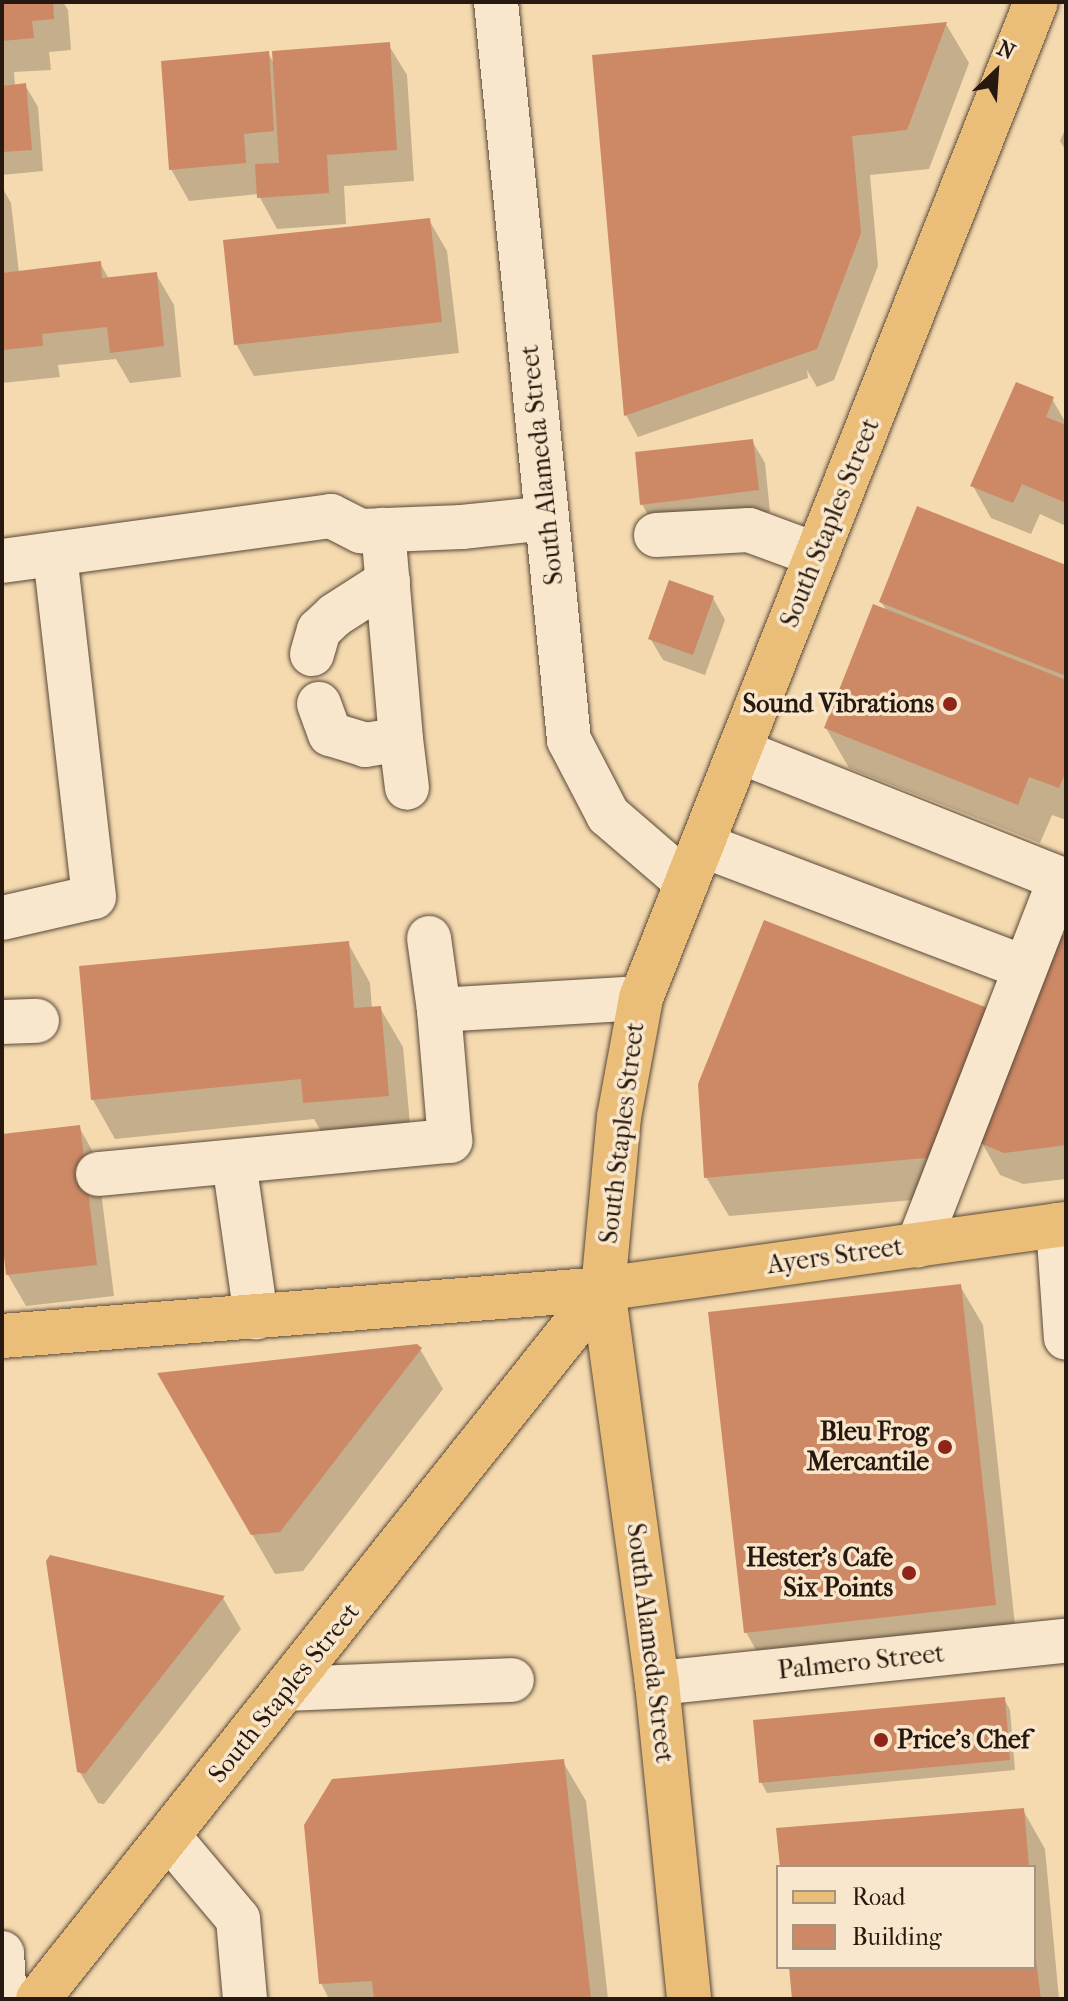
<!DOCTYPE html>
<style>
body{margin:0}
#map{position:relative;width:1068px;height:2001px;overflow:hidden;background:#f5dab0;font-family:"IM FELL French Canon",serif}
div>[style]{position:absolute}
.shadow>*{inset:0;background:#0003}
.building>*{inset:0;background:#cd8965}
.roads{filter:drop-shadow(0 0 2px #5a4938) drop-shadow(0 0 2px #5a4938)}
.minor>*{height:44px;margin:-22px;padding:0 22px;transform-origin:22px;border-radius:22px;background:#f8e7cc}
.major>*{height:44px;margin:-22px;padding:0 22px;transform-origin:22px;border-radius:22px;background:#eabd78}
.dots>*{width:22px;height:22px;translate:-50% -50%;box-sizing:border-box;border:4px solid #f8e7cc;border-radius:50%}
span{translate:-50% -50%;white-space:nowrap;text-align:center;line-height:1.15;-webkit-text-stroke:7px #f8e7cc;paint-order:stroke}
.street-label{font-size:26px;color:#271910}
.poi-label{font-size:26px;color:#271910;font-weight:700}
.right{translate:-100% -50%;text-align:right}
.left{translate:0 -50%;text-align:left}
.frame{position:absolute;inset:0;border:4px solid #271910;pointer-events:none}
.legend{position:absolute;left:776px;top:1865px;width:260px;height:104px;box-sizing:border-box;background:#f8e7cc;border:2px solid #a49581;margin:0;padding:10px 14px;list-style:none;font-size:24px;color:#271910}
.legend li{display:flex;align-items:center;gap:16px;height:40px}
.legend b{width:40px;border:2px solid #a49581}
.north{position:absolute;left:956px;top:32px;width:80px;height:80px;-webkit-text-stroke:6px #f8e7cc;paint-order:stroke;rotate:25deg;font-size:22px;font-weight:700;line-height:32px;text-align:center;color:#271910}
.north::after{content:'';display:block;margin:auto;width:28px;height:36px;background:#271910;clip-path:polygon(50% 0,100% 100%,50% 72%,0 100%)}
</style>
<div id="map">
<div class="shadow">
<i style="clip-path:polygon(2px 2px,63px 2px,68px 10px,71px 50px,49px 52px,51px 70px,14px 72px,15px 86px,25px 85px,38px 107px,43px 171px,2px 175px)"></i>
<i style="clip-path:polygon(946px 24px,969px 63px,929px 169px,870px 175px,878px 266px,834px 380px,817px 387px,807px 370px,808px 378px,638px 437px,626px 415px,594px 57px)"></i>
<i style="clip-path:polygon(388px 44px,407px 75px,414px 181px,344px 186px,346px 224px,277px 229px,258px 194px,189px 201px,171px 169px,268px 53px,275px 65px)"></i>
<i style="clip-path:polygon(1066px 127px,1066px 151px,1060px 141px)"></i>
<i style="clip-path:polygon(2px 187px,11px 203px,19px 273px,100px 263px,109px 279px,156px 274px,174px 305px,181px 377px,130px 383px,116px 359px,58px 365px,60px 377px,2px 383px)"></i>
<i style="clip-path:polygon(429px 220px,447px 251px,459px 353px,254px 376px,236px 344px)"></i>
<i style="clip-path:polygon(1052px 399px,1066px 423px,1066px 526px,1040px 514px,1031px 534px,991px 518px,973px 486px)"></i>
<i style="clip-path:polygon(752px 441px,765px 463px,770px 512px,654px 526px,642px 504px)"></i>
<i style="clip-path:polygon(1066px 567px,1066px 820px,1052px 815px,1040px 843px,849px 768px,826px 728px,887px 611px,881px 602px)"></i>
<i style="clip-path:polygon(713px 598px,725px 620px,705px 675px,663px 660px,650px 638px)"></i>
<i style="clip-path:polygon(1066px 939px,1066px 1179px,1023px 1184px,1000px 1175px,981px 1141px,959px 1196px,729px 1216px,706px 1177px,1017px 1054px)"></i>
<i style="clip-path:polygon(348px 943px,370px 983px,372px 1009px,380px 1008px,403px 1047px,411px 1135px,327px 1142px,314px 1119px,115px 1139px,93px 1100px,82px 968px)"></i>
<i style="clip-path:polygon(79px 1127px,97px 1159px,114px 1296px,26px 1306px,8px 1275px,2px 1220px,2px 1136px)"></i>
<i style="clip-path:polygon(960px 1286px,983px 1325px,1017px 1644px,768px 1672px,746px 1632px)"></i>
<i style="clip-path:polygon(420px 1349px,443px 1389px,303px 1571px,275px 1574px,160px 1375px)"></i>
<i style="clip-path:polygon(50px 1558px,223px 1598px,241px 1629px,104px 1804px,98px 1803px,79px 1771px)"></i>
<i style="clip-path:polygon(1004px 1699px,1010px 1710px,1015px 1770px,767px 1793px,761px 1782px)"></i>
<i style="clip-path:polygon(563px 1762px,586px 1801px,608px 1999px,329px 1999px,321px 1983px)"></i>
<i style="clip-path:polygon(1023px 1810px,1045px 1849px,1059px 1999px,794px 1999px,791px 1967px,1034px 1967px,1034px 1867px,782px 1867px)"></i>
</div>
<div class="building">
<i style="clip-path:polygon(2px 2px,53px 2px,54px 19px,32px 21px,34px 38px,2px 41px)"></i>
<i style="clip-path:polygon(947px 22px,907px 130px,852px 136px,861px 233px,817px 349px,624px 416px,592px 55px)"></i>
<i style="clip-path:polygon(390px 42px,397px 150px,327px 155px,329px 193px,257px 198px,255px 164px,279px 163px,272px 51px)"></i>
<i style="clip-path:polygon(269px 51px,274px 131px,244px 134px,246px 163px,169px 170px,161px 61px)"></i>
<i style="clip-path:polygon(26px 83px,32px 150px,2px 152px,2px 86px)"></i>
<i style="clip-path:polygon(430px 218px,442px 322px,234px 345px,223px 240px)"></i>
<i style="clip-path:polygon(101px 261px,102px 278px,157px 272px,164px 346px,110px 353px,107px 327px,42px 334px,43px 346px,2px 350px,2px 273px)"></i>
<i style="clip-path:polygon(1016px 382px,1054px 397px,1046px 417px,1066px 425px,1066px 503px,1022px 484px,1013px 503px,970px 486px)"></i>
<i style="clip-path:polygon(753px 439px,759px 490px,640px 505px,635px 452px)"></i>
<i style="clip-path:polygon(917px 506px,1066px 565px,1066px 676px,879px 602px)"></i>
<i style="clip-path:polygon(669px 580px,714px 596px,693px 655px,648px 639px)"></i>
<i style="clip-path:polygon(873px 604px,1066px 680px,1066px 771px,1059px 788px,1029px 777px,1018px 805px,824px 728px)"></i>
<i style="clip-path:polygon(764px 920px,995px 1011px,936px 1157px,704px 1178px,698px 1084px)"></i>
<i style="clip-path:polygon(1062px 935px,1066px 936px,1066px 1145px,1004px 1153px,980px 1143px)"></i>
<i style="clip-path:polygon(349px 941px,354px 1008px,381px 1006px,389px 1096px,303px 1103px,301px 1079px,91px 1100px,79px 966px)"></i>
<i style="clip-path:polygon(80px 1125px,97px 1265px,6px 1275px,2px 1238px,2px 1134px)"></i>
<i style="clip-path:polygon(961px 1284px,996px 1605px,744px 1633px,708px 1312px)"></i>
<i style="clip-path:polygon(417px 1344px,422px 1348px,280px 1532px,251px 1535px,157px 1373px)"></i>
<i style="clip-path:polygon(50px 1555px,225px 1596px,85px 1774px,77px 1772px,46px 1561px)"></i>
<i style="clip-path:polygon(1005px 1697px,1010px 1760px,759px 1783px,753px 1720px)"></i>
<i style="clip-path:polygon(564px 1759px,591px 1999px,374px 1999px,372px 1981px,319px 1984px,304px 1825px,332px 1779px)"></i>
<i style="clip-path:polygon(1024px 1808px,1029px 1867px,780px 1867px,776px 1828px)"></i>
<i style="clip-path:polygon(1034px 1945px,1041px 1999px,792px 1999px,789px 1967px,1034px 1967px)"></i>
</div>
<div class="roads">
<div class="minor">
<i style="left:496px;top:2px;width:742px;rotate:84.35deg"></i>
<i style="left:569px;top:740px;width:85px;rotate:62.5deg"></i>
<i style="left:608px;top:815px;width:104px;rotate:40.7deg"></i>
<i style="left:656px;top:535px;width:93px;rotate:-3.1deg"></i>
<i style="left:749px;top:530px;width:72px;rotate:20.2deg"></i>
<i style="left:2px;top:561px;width:332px;rotate:-7.8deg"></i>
<i style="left:331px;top:516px;width:34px;rotate:27deg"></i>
<i style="left:361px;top:531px;width:101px;rotate:-2.3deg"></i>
<i style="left:462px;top:527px;width:85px;rotate:-6deg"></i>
<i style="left:312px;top:654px;width:25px;rotate:-74deg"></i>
<i style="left:319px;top:630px;width:22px;rotate:-43deg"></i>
<i style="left:335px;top:615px;width:63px;rotate:-32.7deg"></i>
<i style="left:319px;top:704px;width:32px;rotate:70deg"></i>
<i style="left:330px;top:734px;width:37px;rotate:17deg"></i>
<i style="left:365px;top:745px;width:36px;rotate:-9deg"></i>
<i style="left:401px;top:739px;width:210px;rotate:-94.9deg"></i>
<i style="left:401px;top:739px;width:49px;rotate:83deg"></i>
<i style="left:739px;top:751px;width:346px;rotate:21.7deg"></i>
<i style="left:1060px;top:879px;width:393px;rotate:111.2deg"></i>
<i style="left:702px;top:845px;width:344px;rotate:20.8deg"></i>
<i style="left:2px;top:918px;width:94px;rotate:-12.9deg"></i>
<i style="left:94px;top:897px;width:345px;rotate:-96.5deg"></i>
<i style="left:429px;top:938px;width:73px;rotate:82.1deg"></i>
<i style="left:2px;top:1022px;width:35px;rotate:-2deg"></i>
<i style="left:234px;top:1162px;width:157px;rotate:81.9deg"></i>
<i style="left:98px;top:1174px;width:354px;rotate:-5.4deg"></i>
<i style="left:450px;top:1141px;width:131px;rotate:-94.8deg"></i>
<i style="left:439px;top:1010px;width:202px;rotate:-3.4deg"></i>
<i style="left:1058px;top:1225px;width:113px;rotate:86deg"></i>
<i style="left:657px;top:1683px;width:411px;rotate:-5.9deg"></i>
<i style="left:288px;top:1689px;width:224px;rotate:-2.3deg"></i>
<i style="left:169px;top:1837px;width:107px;rotate:49.9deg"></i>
<i style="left:238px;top:1919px;width:80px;rotate:85deg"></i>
<i style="left:2px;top:1953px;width:46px;rotate:86.3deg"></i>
</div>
<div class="major">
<i style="left:603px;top:1289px;width:398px;rotate:82.2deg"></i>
<i style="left:657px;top:1683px;width:318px;rotate:84.2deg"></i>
<i style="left:2px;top:1336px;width:603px;rotate:-4.47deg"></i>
<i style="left:603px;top:1289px;width:468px;rotate:-8deg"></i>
<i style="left:38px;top:1999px;width:907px;rotate:-51.49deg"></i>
<i style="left:603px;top:1289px;width:173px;rotate:-84.7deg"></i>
<i style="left:619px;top:1117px;width:121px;rotate:-79.5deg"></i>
<i style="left:641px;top:998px;width:1071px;rotate:-68.37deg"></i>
</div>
</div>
<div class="dots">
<i style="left:950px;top:704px;background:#8f2418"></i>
<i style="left:945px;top:1447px;background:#8f2418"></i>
<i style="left:909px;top:1573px;background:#8f2418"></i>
<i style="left:881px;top:1740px;background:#8f2418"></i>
</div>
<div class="street-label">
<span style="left:542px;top:465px;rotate:-96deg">South Alameda Street</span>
<span style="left:830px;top:523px;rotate:-68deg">South Staples Street</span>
<span style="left:622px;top:1133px;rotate:-83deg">South Staples Street</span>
<span style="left:835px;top:1256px;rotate:-8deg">Ayers Street</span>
<span style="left:650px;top:1643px;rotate:83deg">South Alameda Street</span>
<span style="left:861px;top:1662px;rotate:-6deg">Palmero Street</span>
<span style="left:284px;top:1693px;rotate:-51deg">South Staples Street</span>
</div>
<div class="poi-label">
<span class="right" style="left:934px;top:704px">Sound Vibrations</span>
<span class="right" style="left:929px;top:1447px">Bleu Frog<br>Mercantile</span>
<span class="right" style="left:893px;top:1573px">Hester's Cafe<br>Six Points</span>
<span class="left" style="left:897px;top:1740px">Price's Chef</span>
</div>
<div class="frame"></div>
<ul class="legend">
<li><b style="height:10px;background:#eabd78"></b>Road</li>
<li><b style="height:22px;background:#cd8965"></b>Building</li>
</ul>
<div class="north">N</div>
</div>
